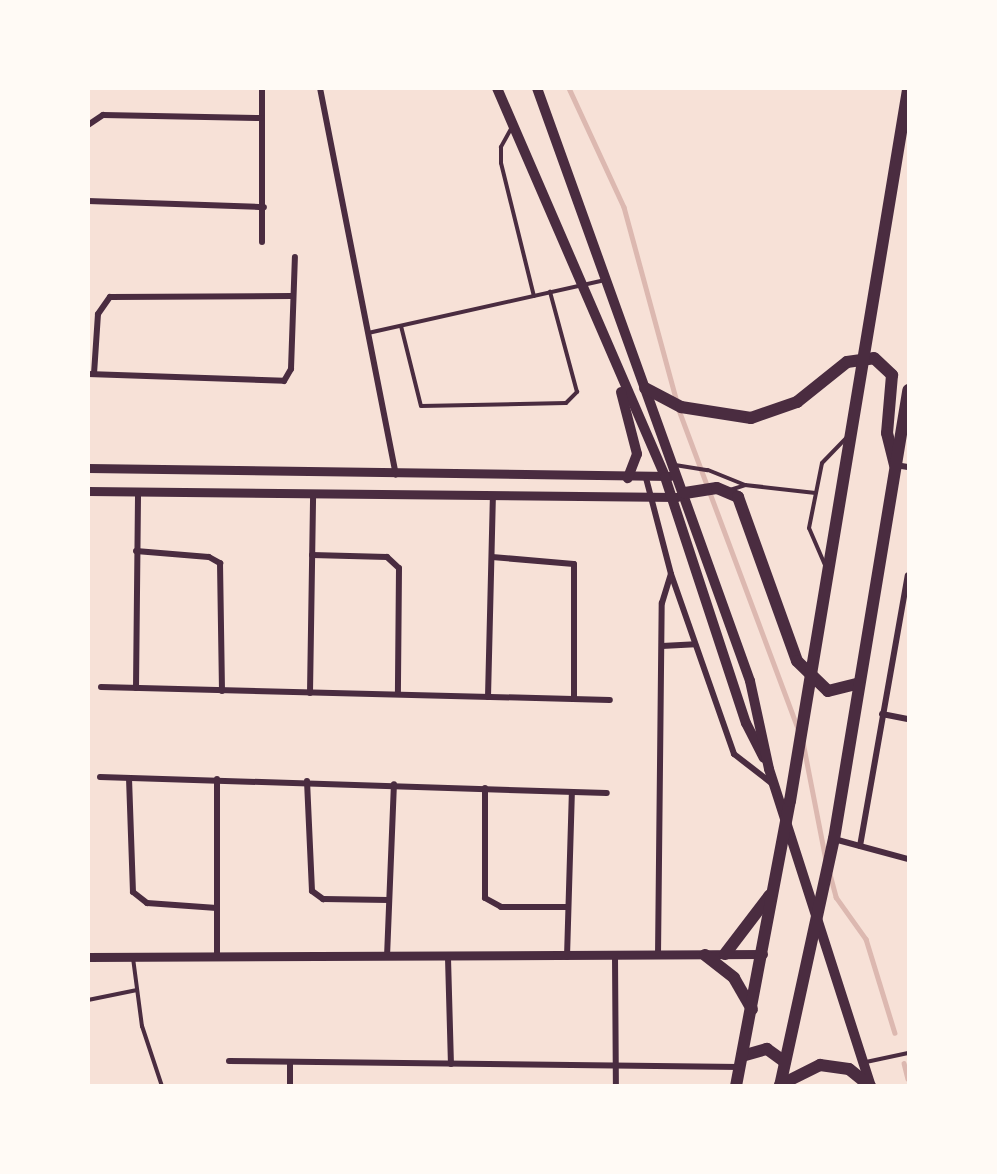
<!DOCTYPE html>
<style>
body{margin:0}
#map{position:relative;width:997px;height:1174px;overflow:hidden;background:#f7e1d7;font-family:"Noto Sans",sans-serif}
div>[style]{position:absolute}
.stream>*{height:4.5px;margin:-2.25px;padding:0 2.25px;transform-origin:2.25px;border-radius:2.25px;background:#dcb8b0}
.service>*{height:4px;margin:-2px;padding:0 2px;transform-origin:2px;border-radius:2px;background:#4a2c40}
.minor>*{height:6px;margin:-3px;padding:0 3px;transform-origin:3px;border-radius:3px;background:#4a2c40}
.tertiary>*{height:9px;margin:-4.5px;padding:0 4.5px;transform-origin:4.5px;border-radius:4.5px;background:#4a2c40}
.secondary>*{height:10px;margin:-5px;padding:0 5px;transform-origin:5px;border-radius:5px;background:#4a2c40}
.primary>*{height:12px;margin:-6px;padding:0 6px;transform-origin:6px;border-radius:6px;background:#4a2c40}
span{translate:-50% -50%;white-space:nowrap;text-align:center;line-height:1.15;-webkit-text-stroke:6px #fffaf5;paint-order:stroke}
.frame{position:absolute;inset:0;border:90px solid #fffaf5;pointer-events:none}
</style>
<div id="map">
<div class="stream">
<i style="left:569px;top:88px;width:131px;rotate:65.2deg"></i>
<i style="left:624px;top:207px;width:210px;rotate:74.8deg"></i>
<i style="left:679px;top:410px;width:340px;rotate:69.5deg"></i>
<i style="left:803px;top:742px;width:120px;rotate:79deg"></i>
<i style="left:830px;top:874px;width:24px;rotate:75deg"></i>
<i style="left:836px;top:897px;width:52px;rotate:54.5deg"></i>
<i style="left:866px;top:939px;width:98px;rotate:72.9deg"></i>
<i style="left:904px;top:1063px;width:16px;rotate:76deg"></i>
</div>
<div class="service">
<i style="left:512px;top:127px;width:23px;rotate:119deg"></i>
<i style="left:501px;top:147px;width:16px;rotate:90deg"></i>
<i style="left:501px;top:163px;width:137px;rotate:76.1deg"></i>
<i style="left:401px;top:326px;width:82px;rotate:76deg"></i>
<i style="left:421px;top:406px;width:145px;rotate:-1.2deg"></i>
<i style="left:566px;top:403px;width:16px;rotate:-45deg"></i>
<i style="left:577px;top:392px;width:104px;rotate:-105.1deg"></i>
<i style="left:368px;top:333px;width:243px;rotate:-12.6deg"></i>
<i style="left:675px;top:465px;width:33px;rotate:9deg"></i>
<i style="left:708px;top:470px;width:40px;rotate:22deg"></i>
<i style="left:730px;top:490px;width:16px;rotate:-18deg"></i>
<i style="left:745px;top:485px;width:71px;rotate:6.4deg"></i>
<i style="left:825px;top:565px;width:40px;rotate:-113.4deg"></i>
<i style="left:809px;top:528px;width:66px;rotate:-78.7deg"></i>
<i style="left:822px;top:463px;width:35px;rotate:-46deg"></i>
<i style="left:133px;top:958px;width:69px;rotate:82.5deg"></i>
<i style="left:142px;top:1026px;width:63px;rotate:71.6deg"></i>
<i style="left:88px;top:1000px;width:50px;rotate:-11.5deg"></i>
<i style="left:866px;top:1062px;width:43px;rotate:-12.1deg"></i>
</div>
<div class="minor">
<i style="left:262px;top:88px;width:154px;rotate:90deg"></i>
<i style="left:320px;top:88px;width:394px;rotate:78.9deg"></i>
<i style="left:88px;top:125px;width:18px;rotate:-34deg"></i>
<i style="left:103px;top:115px;width:158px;rotate:1.1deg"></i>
<i style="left:88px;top:201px;width:176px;rotate:2deg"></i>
<i style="left:88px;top:374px;width:196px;rotate:2deg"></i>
<i style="left:284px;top:381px;width:14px;rotate:-60deg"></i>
<i style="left:291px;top:369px;width:112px;rotate:-88deg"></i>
<i style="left:94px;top:374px;width:60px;rotate:-86.2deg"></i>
<i style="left:98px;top:314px;width:21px;rotate:-55deg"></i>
<i style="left:110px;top:297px;width:182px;rotate:-0.3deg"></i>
<i style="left:895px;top:465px;width:13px;rotate:9deg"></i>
<i style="left:646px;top:478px;width:99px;rotate:75.4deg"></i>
<i style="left:671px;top:574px;width:191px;rotate:70.7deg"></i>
<i style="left:734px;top:754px;width:51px;rotate:37.8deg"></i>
<i style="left:136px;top:551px;width:73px;rotate:4.7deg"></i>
<i style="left:209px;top:557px;width:13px;rotate:29deg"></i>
<i style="left:220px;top:563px;width:128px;rotate:89.1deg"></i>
<i style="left:312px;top:555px;width:75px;rotate:1.5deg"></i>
<i style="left:387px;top:557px;width:16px;rotate:43deg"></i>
<i style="left:399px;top:568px;width:126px;rotate:90.5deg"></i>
<i style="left:492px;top:557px;width:82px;rotate:4.9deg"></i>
<i style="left:574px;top:564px;width:135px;rotate:90deg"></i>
<i style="left:662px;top:646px;width:33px;rotate:-3deg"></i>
<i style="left:101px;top:687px;width:509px;rotate:1.46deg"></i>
<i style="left:136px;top:688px;width:196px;rotate:-89.4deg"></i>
<i style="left:310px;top:693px;width:196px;rotate:-89.1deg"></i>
<i style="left:488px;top:697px;width:198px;rotate:-88.6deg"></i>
<i style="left:882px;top:714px;width:26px;rotate:11deg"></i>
<i style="left:100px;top:777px;width:507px;rotate:1.81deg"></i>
<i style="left:129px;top:778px;width:114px;rotate:88deg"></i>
<i style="left:133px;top:892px;width:18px;rotate:38deg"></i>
<i style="left:147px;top:903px;width:70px;rotate:4.1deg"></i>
<i style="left:307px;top:781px;width:110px;rotate:87.4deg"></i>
<i style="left:312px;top:891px;width:14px;rotate:36deg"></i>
<i style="left:323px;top:899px;width:66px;rotate:0.9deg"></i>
<i style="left:485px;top:788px;width:110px;rotate:90deg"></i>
<i style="left:485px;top:898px;width:18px;rotate:29deg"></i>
<i style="left:501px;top:907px;width:67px"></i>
<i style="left:834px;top:839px;width:77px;rotate:15.1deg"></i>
<i style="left:860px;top:846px;width:275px;rotate:-80deg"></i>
<i style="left:658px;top:956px;width:353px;rotate:-89.4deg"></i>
<i style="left:662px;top:603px;width:30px;rotate:-73deg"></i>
<i style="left:217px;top:957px;width:178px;rotate:-90deg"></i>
<i style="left:387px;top:957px;width:173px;rotate:-87.7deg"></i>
<i style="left:567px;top:957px;width:165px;rotate:-88.3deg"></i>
<i style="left:615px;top:957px;width:129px;rotate:89.6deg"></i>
<i style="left:448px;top:958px;width:106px;rotate:88.4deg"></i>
<i style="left:229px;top:1061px;width:511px;rotate:0.67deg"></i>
<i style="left:290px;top:1062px;width:24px;rotate:90deg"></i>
</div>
<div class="tertiary">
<i style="left:88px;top:468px;width:582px;rotate:0.79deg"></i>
<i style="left:88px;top:491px;width:589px;rotate:0.58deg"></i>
<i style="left:88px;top:957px;width:675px;rotate:-0.25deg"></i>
</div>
<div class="secondary">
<i style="left:497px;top:88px;width:424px;rotate:66.6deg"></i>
<i style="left:665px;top:477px;width:259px;rotate:71.8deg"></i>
<i style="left:746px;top:723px;width:39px;rotate:63deg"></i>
<i style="left:537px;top:88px;width:630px;rotate:70.24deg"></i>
<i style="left:750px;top:681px;width:90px;rotate:77.8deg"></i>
<i style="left:769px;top:769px;width:333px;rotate:72.2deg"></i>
<i style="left:621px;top:392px;width:64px;rotate:75.5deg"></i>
<i style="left:637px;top:454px;width:26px;rotate:111deg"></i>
</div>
<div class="primary">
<i style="left:645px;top:388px;width:41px;rotate:27.8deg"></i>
<i style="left:681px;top:407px;width:71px;rotate:8.9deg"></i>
<i style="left:751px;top:418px;width:49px;rotate:-19.2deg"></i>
<i style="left:797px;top:402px;width:64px;rotate:-38.7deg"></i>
<i style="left:847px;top:362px;width:27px;rotate:-8deg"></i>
<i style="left:874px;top:358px;width:25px;rotate:43deg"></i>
<i style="left:892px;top:375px;width:58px;rotate:94.9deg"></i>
<i style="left:887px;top:433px;width:33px;rotate:76deg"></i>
<i style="left:685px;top:493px;width:32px;rotate:-9deg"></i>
<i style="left:717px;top:488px;width:23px;rotate:23deg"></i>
<i style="left:738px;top:497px;width:174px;rotate:70.2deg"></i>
<i style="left:797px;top:661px;width:43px;rotate:44.1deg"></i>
<i style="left:828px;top:691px;width:30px;rotate:-14deg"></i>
<i style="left:725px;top:954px;width:74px;rotate:-52.7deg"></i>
<i style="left:705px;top:955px;width:37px;rotate:38deg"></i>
<i style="left:734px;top:978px;width:36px;rotate:60deg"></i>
<i style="left:742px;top:1056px;width:26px;rotate:-16deg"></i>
<i style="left:767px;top:1049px;width:22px;rotate:36deg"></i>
<i style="left:780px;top:1085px;width:45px;rotate:-26.6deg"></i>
<i style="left:820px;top:1065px;width:29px;rotate:8deg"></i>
<i style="left:849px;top:1069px;width:27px;rotate:39deg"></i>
<i style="left:736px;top:1086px;width:290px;rotate:-79.3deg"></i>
<i style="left:790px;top:801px;width:721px;rotate:-80.58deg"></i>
<i style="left:780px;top:1086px;width:253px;rotate:-77.7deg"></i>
<i style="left:834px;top:839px;width:455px;rotate:-80.6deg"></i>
</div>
<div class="frame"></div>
</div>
